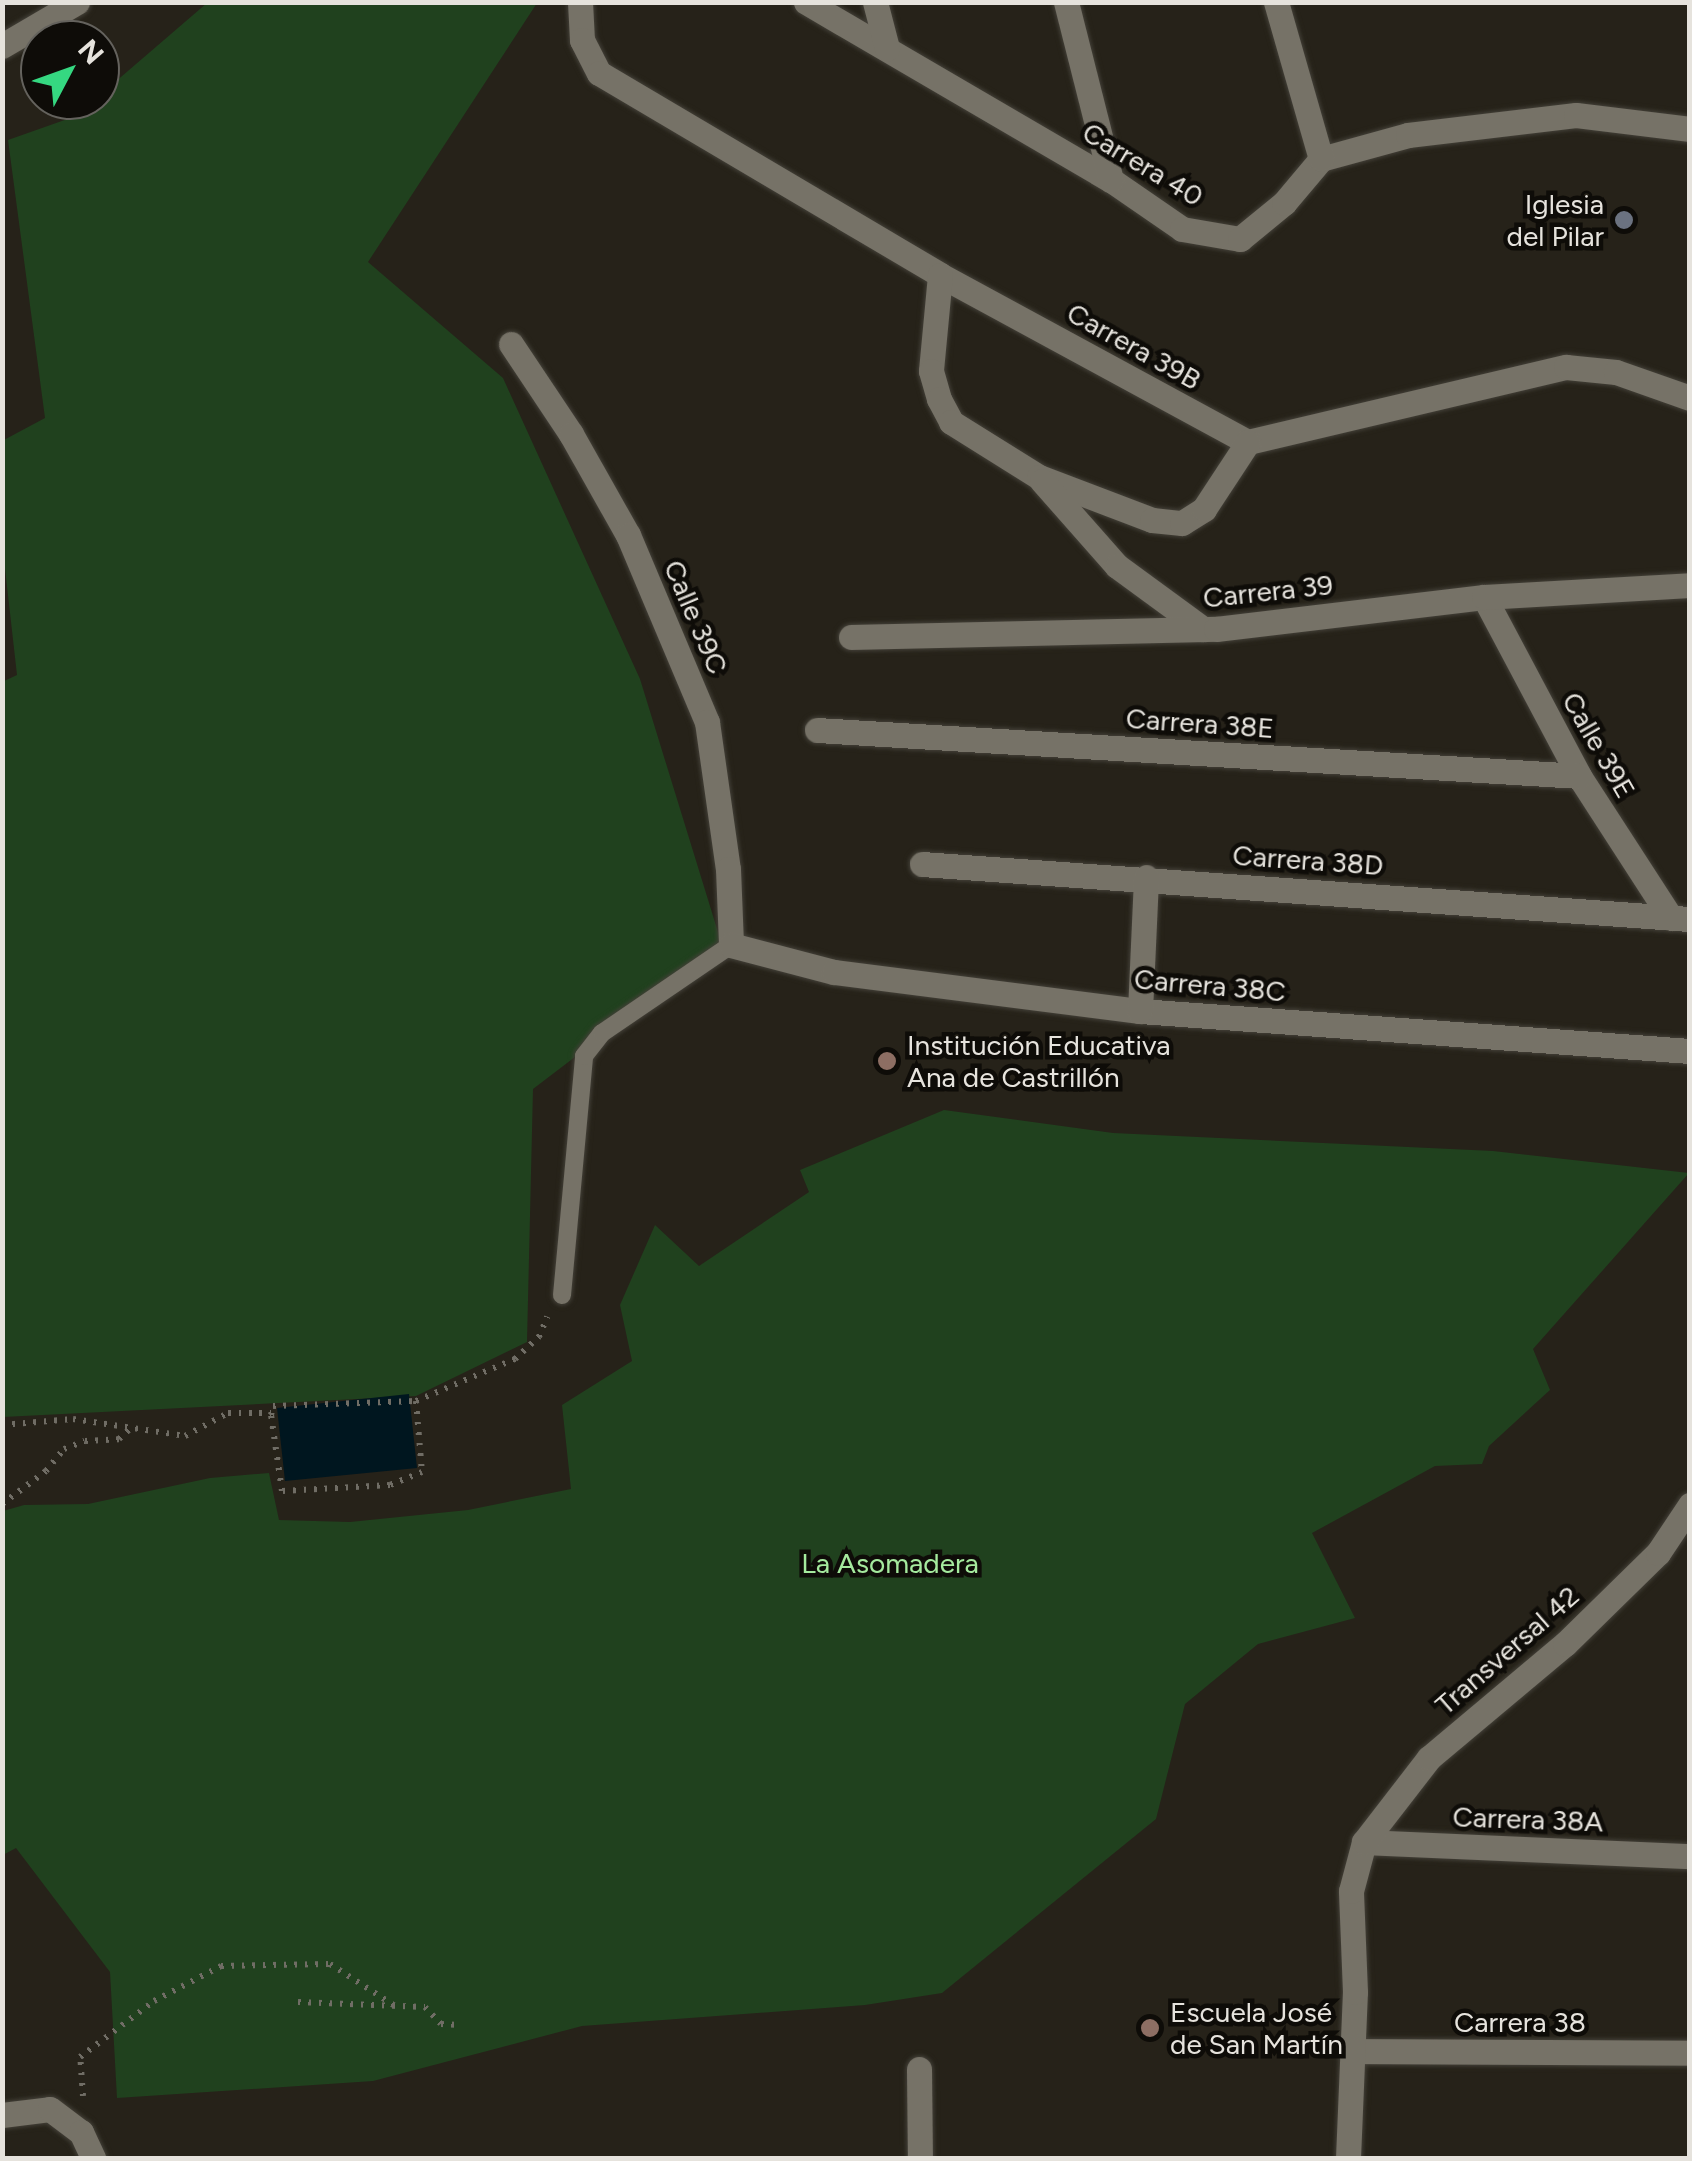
<!DOCTYPE html>
<meta charset="utf-8">
<style>
body{margin:0}
#map{position:relative;width:1692px;height:2161px;overflow:hidden;background:#262219;font-family:Figtree,sans-serif}
div>[style]{position:absolute}
.green>*{inset:0;background:#20411e}
.water>*{inset:0;background:#00161f}
.path>*{height:6px;margin-top:-3px;transform-origin:0;background:repeating-linear-gradient(90deg,#706d65 0 2.5px,transparent 0 10.5px)}
.roads{filter:drop-shadow(0 0 2px #434038) drop-shadow(0 0 2px #434038)}
.lane>*{height:18px;margin:-9px;padding:0 9px;transform-origin:9px;border-radius:9px;background:#767267}
.street>*{height:25px;margin:-12.5px;padding:0 12.5px;transform-origin:12.5px;border-radius:12.5px;background:#767267}
.dots>*{width:28px;height:28px;translate:-50% -50%;box-sizing:border-box;border:5px solid #0e0c08;border-radius:50%}
span{translate:-50% -50%;white-space:nowrap;text-align:center;line-height:1.15;-webkit-text-stroke:9px #0e0c08;paint-order:stroke}
.street-label{font-size:28px;color:#e6e3dd}
.poi-label{font-size:28px;color:#e6e3dd}
.right{translate:-100% -50%;text-align:right}
.left{translate:0 -50%;text-align:left}
.park-label{font-size:28px;color:#a5ea9e}
.frame{position:absolute;inset:0;border:5px solid #e6e3dd;pointer-events:none}
.north{position:absolute;left:20px;top:20px;width:100px;height:100px;box-sizing:border-box;background:#0e0c08;border:2px solid #64625d;border-radius:50%;rotate:49deg;font-size:28px;font-weight:700;line-height:40px;text-align:center;color:#e6e3dd}
.north::after{content:'';display:block;margin:auto;width:35px;height:45px;background:#35d881;clip-path:polygon(50% 0,100% 100%,50% 72%,0 100%)}
</style>
<div id="map">
<div class="green">
<i style="clip-path:polygon(207px 3px,537px 3px,368px 262px,503px 378px,640px 679px,722px 945px,533px 1089px,527px 1342px,416px 1396px,3px 1417px,2px 682px,17px 675px,3px 551px,2px 441px,45px 418px,8px 140px,76px 116px,100px 100px,100px 95px)"></i>
<i style="clip-path:polygon(944px 1110px,1113px 1133px,1493px 1151px,1689px 1173px,1533px 1349px,1550px 1390px,1489px 1446px,1482px 1464px,1435px 1466px,1312px 1533px,1355px 1618px,1258px 1644px,1185px 1704px,1156px 1819px,942px 1993px,865px 2005px,582px 2026px,373px 2081px,117px 2098px,110px 1972px,16px 1848px,3px 1855px,3px 1511px,24px 1505px,88px 1504px,210px 1478px,269px 1473px,279px 1520px,350px 1522px,468px 1510px,571px 1489px,562px 1405px,632px 1361px,620px 1305px,655px 1225px,699px 1266px,809px 1192px,800px 1170px)"></i>
</div>
<div class="water">
<i style="clip-path:polygon(409px 1394px,417px 1468px,285px 1481px,277px 1408px)"></i>
</div>
<div class="path">
<i style="left:416px;top:1401px;width:71px;rotate:85.2deg"></i>
<i style="left:422px;top:1472px;width:35px;rotate:158deg"></i>
<i style="left:390px;top:1485px;width:108px;rotate:176.8deg"></i>
<i style="left:282px;top:1491px;width:77px;rotate:-98.2deg"></i>
<i style="left:271px;top:1415px;width:9px;rotate:-77deg"></i>
<i style="left:273px;top:1406px;width:143px;rotate:-2deg"></i>
<i style="left:416px;top:1401px;width:108px;rotate:-23deg"></i>
<i style="left:515px;top:1359px;width:33px;rotate:-43deg"></i>
<i style="left:539px;top:1337px;width:22px;rotate:-68deg"></i>
<i style="left:2px;top:1425px;width:71px;rotate:-4.8deg"></i>
<i style="left:73px;top:1419px;width:113px;rotate:8.6deg"></i>
<i style="left:185px;top:1436px;width:49px;rotate:-28.1deg"></i>
<i style="left:228px;top:1413px;width:43px"></i>
<i style="left:2px;top:1504px;width:55px;rotate:-36.9deg"></i>
<i style="left:46px;top:1471px;width:28px;rotate:-51deg"></i>
<i style="left:64px;top:1449px;width:22px;rotate:-21deg"></i>
<i style="left:85px;top:1441px;width:34px;rotate:-3deg"></i>
<i style="left:119px;top:1439px;width:18px;rotate:-43deg"></i>
<i style="left:298px;top:2002px;width:127px;rotate:2.3deg"></i>
<i style="left:425px;top:2007px;width:23px;rotate:47deg"></i>
<i style="left:441px;top:2024px;width:19px;rotate:3deg"></i>
<i style="left:83px;top:2096px;width:39px;rotate:-94deg"></i>
<i style="left:80px;top:2057px;width:93px;rotate:-37.1deg"></i>
<i style="left:154px;top:2001px;width:76px;rotate:-27.6deg"></i>
<i style="left:221px;top:1966px;width:109px;rotate:-1.1deg"></i>
<i style="left:330px;top:1964px;width:77px;rotate:32.9deg"></i>
</div>
<div class="roads">
<div class="lane">
<i style="left:562px;top:1295px;width:240px;rotate:-84.7deg"></i>
<i style="left:584px;top:1056px;width:29px;rotate:-52deg"></i>
<i style="left:602px;top:1033px;width:156px;rotate:-34.3deg"></i>
</div>
<div class="street">
<i style="left:580px;top:2px;width:38px;rotate:87deg"></i>
<i style="left:582px;top:40px;width:37px;rotate:63deg"></i>
<i style="left:599px;top:73px;width:396px;rotate:30.6deg"></i>
<i style="left:940px;top:275px;width:350px;rotate:28.5deg"></i>
<i style="left:1248px;top:442px;width:327px;rotate:-13.3deg"></i>
<i style="left:1566px;top:367px;width:50px;rotate:5.7deg"></i>
<i style="left:1616px;top:372px;width:78px;rotate:19.4deg"></i>
<i style="left:806px;top:2px;width:353px;rotate:30.3deg"></i>
<i style="left:1111px;top:180px;width:86px;rotate:34.6deg"></i>
<i style="left:1182px;top:229px;width:59px;rotate:9.8deg"></i>
<i style="left:1240px;top:239px;width:57px;rotate:-39.3deg"></i>
<i style="left:1284px;top:203px;width:57px;rotate:-49.9deg"></i>
<i style="left:1321px;top:159px;width:90px;rotate:-15.4deg"></i>
<i style="left:1408px;top:135px;width:169px;rotate:-6.8deg"></i>
<i style="left:1576px;top:115px;width:115px;rotate:7deg"></i>
<i style="left:875px;top:2px;width:48px;rotate:75.4deg"></i>
<i style="left:1066px;top:2px;width:184px;rotate:75.8deg"></i>
<i style="left:1276px;top:2px;width:163px;rotate:74deg"></i>
<i style="left:2px;top:46px;width:87px;rotate:-30.4deg"></i>
<i style="left:940px;top:275px;width:96px;rotate:95.4deg"></i>
<i style="left:931px;top:371px;width:29px;rotate:74deg"></i>
<i style="left:939px;top:399px;width:26px;rotate:62deg"></i>
<i style="left:951px;top:422px;width:104px;rotate:32deg"></i>
<i style="left:1039px;top:477px;width:121px;rotate:20.8deg"></i>
<i style="left:1152px;top:520px;width:30px;rotate:6deg"></i>
<i style="left:1182px;top:523px;width:26px;rotate:-32deg"></i>
<i style="left:1204px;top:509px;width:80px;rotate:-56.7deg"></i>
<i style="left:511px;top:344px;width:108px;rotate:56.3deg"></i>
<i style="left:571px;top:434px;width:116px;rotate:60.6deg"></i>
<i style="left:628px;top:535px;width:203px;rotate:67.1deg"></i>
<i style="left:707px;top:722px;width:148px;rotate:81.9deg"></i>
<i style="left:728px;top:869px;width:76px;rotate:87.7deg"></i>
<i style="left:731px;top:945px;width:106px;rotate:14.7deg"></i>
<i style="left:834px;top:972px;width:308px;rotate:7.3deg"></i>
<i style="left:1140px;top:1011px;width:551px;rotate:4.16deg"></i>
<i style="left:1042px;top:481px;width:113px;rotate:48.6deg"></i>
<i style="left:1117px;top:566px;width:107px;rotate:36.2deg"></i>
<i style="left:1484px;top:597px;width:203px;rotate:62deg"></i>
<i style="left:1579px;top:776px;width:169px;rotate:57.1deg"></i>
<i style="left:851px;top:637px;width:365px;rotate:-1.3deg"></i>
<i style="left:1216px;top:629px;width:270px;rotate:-6.8deg"></i>
<i style="left:1484px;top:597px;width:206px;rotate:-3.3deg"></i>
<i style="left:817px;top:730px;width:763px;rotate:3.45deg"></i>
<i style="left:922px;top:864px;width:770px;rotate:4.1deg"></i>
<i style="left:1140px;top:1011px;width:134px;rotate:-87.4deg"></i>
<i style="left:1364px;top:1842px;width:326px;rotate:2.5deg"></i>
<i style="left:1350px;top:2051px;width:340px;rotate:0.3deg"></i>
<i style="left:919px;top:2069px;width:89px;rotate:89.4deg"></i>
<i style="left:2px;top:2115px;width:48px;rotate:-7.1deg"></i>
<i style="left:50px;top:2109px;width:39px;rotate:37deg"></i>
<i style="left:81px;top:2132px;width:29px;rotate:65deg"></i>
<i style="left:1348px;top:2158px;width:166px;rotate:-87.6deg"></i>
<i style="left:1355px;top:1992px;width:101px;rotate:-92.3deg"></i>
<i style="left:1351px;top:1891px;width:51px;rotate:-75.1deg"></i>
<i style="left:1364px;top:1842px;width:106px;rotate:-52.3deg"></i>
<i style="left:1429px;top:1758px;width:177px;rotate:-40deg"></i>
<i style="left:1565px;top:1644px;width:130px;rotate:-44.4deg"></i>
<i style="left:1658px;top:1553px;width:58px;rotate:-56.3deg"></i>
</div>
</div>
<div class="dots">
<i style="left:1624px;top:220px;background:#6b7280"></i>
<i style="left:887px;top:1061px;background:#8d6e63"></i>
<i style="left:1150px;top:2028px;background:#8d6e63"></i>
</div>
<div class="street-label">
<span style="left:1143px;top:164px;rotate:31deg">Carrera 40</span>
<span style="left:1134px;top:346px;rotate:29deg">Carrera 39B</span>
<span style="left:1268px;top:591px;rotate:-6deg">Carrera 39</span>
<span style="left:696px;top:617px;rotate:67deg">Calle 39C</span>
<span style="left:1200px;top:723px;rotate:4deg">Carrera 38E</span>
<span style="left:1599px;top:745px;rotate:60deg">Calle 39E</span>
<span style="left:1308px;top:860px;rotate:4deg">Carrera 38D</span>
<span style="left:1210px;top:985px;rotate:5deg">Carrera 38C</span>
<span style="left:1507px;top:1650px;rotate:-41deg">Transversal 42</span>
<span style="left:1528px;top:1819px;rotate:2deg">Carrera 38A</span>
<span style="left:1520px;top:2022px">Carrera 38</span>
</div>
<div class="poi-label">
<span class="right" style="left:1604px;top:220px">Iglesia<br>del Pilar</span>
<span class="left" style="left:907px;top:1061px">Institución Educativa<br>Ana de Castrillón</span>
<span class="left" style="left:1170px;top:2028px">Escuela José<br>de San Martín</span>
</div>
<div class="park-label">
<span style="left:890px;top:1563px">La Asomadera</span>
</div>
<div class="frame"></div>
<div class="north">N</div>
</div>
